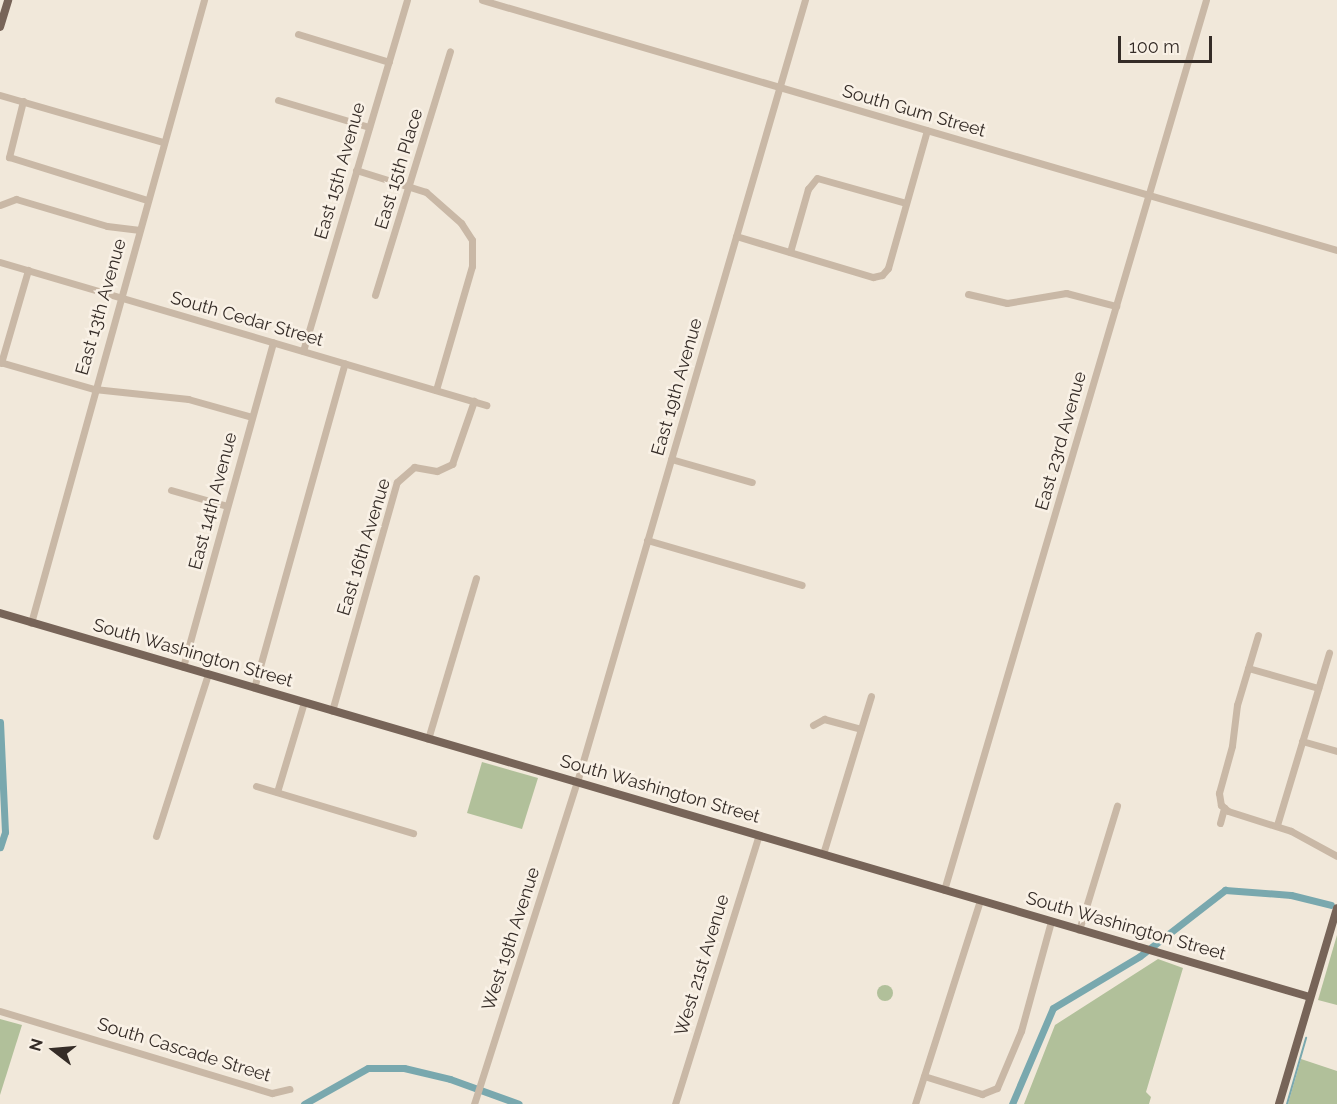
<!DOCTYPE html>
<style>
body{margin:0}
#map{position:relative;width:1337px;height:1104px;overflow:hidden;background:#f1e8da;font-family:Raleway,sans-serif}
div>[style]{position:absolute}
.green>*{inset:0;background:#b1c09a}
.round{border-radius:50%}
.stream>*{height:2px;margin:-1px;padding:0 1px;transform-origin:1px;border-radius:1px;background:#79a8ae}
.canal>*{height:7px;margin:-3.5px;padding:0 3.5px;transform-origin:3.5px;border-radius:3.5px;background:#79a8ae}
.minor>*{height:7px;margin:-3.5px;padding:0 3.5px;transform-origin:3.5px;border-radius:3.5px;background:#c9b8a6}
.major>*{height:8px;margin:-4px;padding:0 4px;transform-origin:4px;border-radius:4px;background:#776458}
span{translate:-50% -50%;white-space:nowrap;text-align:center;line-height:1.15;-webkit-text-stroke:5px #f9f1e6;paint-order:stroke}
.street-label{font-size:18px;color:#352c27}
.north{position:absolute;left:24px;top:1020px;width:60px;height:60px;-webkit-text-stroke:4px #f9f1e6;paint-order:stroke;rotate:286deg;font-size:16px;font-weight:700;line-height:24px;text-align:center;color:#352c27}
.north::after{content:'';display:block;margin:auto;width:21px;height:27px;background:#352c27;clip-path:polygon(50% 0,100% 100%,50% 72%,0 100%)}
.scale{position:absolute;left:1118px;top:36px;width:94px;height:27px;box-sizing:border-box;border:3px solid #352c27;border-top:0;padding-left:8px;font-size:18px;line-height:21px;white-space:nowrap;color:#352c27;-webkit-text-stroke:4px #f9f1e6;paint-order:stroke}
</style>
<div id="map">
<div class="green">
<i style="clip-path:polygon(482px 762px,538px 778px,522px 829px,467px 813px)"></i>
<i style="clip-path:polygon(1337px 935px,1337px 1005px,1318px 1000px)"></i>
<i style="clip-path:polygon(1158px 959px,1183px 968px,1146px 1092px,1151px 1097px,1149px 1104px,1024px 1104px,1055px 1025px)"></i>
<i class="round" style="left:877px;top:985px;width:16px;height:16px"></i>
<i style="clip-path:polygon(0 1019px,22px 1025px,0 1095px)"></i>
<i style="clip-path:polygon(1301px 1059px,1337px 1071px,1337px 1104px,1288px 1104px)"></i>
</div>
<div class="stream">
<i style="left:1287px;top:1104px;width:69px;rotate:-73.9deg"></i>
</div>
<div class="canal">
<i style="left:0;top:722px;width:110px;rotate:87.4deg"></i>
<i style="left:5px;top:832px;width:16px;rotate:108deg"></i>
<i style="left:304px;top:1104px;width:73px;rotate:-29.4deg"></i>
<i style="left:368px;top:1068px;width:36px"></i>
<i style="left:404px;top:1068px;width:47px;rotate:13.4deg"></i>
<i style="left:450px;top:1079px;width:73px;rotate:19.9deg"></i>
<i style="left:1012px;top:1104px;width:104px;rotate:-66.9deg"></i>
<i style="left:1053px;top:1008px;width:101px;rotate:-30.9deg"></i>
<i style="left:1140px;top:956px;width:108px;rotate:-37.8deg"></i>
<i style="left:1225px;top:890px;width:66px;rotate:4.3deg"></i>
<i style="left:1291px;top:895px;width:41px;rotate:14deg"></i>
</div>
<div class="minor">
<i style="left:482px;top:0;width:891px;rotate:16.3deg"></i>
<i style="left:298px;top:34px;width:95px;rotate:17.1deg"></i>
<i style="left:0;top:95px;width:170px;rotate:16.1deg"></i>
<i style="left:278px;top:100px;width:95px;rotate:16.5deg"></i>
<i style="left:23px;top:101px;width:58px;rotate:104deg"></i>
<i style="left:9px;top:157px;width:145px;rotate:17.3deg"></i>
<i style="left:356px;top:170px;width:73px;rotate:17.4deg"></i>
<i style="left:426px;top:192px;width:47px;rotate:41.5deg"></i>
<i style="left:461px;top:223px;width:20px;rotate:57deg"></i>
<i style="left:472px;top:240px;width:26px;rotate:90deg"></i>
<i style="left:472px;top:266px;width:129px;rotate:106.2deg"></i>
<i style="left:0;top:205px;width:17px;rotate:-21deg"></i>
<i style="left:16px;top:199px;width:95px;rotate:16.5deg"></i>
<i style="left:107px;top:226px;width:31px;rotate:7deg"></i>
<i style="left:736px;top:236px;width:143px;rotate:16.7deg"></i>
<i style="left:873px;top:277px;width:9px;rotate:-13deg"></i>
<i style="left:882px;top:275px;width:9px;rotate:-49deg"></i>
<i style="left:888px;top:268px;width:143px;rotate:-74.2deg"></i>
<i style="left:790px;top:252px;width:66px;rotate:-74.1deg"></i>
<i style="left:808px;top:189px;width:14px;rotate:-51deg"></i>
<i style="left:817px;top:178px;width:92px;rotate:15.7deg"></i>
<i style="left:0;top:262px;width:507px;rotate:16.4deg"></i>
<i style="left:968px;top:294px;width:40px;rotate:13deg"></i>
<i style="left:1007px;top:303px;width:60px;rotate:-9.6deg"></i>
<i style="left:1066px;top:293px;width:52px;rotate:14.6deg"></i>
<i style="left:375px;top:295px;width:255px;rotate:-72.9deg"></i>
<i style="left:303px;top:351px;width:366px;rotate:-73.5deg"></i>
<i style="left:0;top:362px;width:98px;rotate:16deg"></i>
<i style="left:94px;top:389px;width:95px;rotate:6.1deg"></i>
<i style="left:188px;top:399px;width:66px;rotate:15.7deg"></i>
<i style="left:1px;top:363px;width:97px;rotate:-73.8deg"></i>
<i style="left:671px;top:459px;width:84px;rotate:15.9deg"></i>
<i style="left:171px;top:490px;width:58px;rotate:15.9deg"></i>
<i style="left:647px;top:540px;width:161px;rotate:16.2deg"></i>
<i style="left:31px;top:623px;width:647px;rotate:-74.48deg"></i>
<i style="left:1258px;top:635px;width:73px;rotate:106.7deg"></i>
<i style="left:1237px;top:705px;width:41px;rotate:97deg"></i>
<i style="left:1232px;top:746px;width:49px;rotate:105.5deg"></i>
<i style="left:1219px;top:793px;width:12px;rotate:81deg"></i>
<i style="left:1221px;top:805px;width:9px;rotate:41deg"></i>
<i style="left:1228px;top:811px;width:66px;rotate:17.6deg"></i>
<i style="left:1291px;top:831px;width:52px;rotate:28.5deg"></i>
<i style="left:183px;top:667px;width:337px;rotate:-74.5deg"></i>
<i style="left:1248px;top:668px;width:73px;rotate:15.9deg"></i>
<i style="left:254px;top:688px;width:337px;rotate:-74.4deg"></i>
<i style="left:332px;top:711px;width:238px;rotate:-74.2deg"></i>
<i style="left:397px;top:482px;width:23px;rotate:-41deg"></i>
<i style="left:414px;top:467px;width:23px;rotate:10deg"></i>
<i style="left:437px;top:471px;width:17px;rotate:-25deg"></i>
<i style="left:452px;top:464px;width:67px;rotate:-70.8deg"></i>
<i style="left:813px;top:725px;width:13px;rotate:-29deg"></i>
<i style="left:824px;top:719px;width:38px;rotate:15deg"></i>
<i style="left:428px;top:739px;width:168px;rotate:-73.4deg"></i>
<i style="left:1302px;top:741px;width:36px;rotate:16deg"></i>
<i style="left:256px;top:786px;width:164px;rotate:16.7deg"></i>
<i style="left:277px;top:792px;width:94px;rotate:-73.3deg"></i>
<i style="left:1220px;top:823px;width:16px;rotate:-75deg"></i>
<i style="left:1277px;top:825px;width:180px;rotate:-73.2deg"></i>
<i style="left:156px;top:836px;width:170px;rotate:-72.2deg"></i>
<i style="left:823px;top:854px;width:165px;rotate:-73.1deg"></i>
<i style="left:944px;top:890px;width:928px;rotate:-73.6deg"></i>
<i style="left:1079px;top:930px;width:130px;rotate:-73deg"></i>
<i style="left:0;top:1011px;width:284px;rotate:16.8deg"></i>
<i style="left:272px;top:1093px;width:18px;rotate:-13deg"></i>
<i style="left:924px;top:1076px;width:61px;rotate:17.2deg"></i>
<i style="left:982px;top:1094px;width:16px;rotate:-22deg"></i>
<i style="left:997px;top:1088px;width:62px;rotate:-67.2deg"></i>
<i style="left:1021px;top:1031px;width:114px;rotate:-74.7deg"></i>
<i style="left:474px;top:1104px;width:338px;rotate:-72.3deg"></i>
<i style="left:577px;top:782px;width:815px;rotate:-73.75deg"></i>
<i style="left:675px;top:1104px;width:282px;rotate:-72.7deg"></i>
<i style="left:915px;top:1104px;width:214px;rotate:-72.3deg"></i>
</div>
<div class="major">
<i style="left:0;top:27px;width:28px;rotate:-73deg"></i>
<i style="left:0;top:613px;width:1365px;rotate:16.34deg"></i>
<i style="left:1279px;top:1104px;width:204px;rotate:-73.5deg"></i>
</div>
<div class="street-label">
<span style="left:914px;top:111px;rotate:16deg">South Gum Street</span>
<span style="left:399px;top:169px;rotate:-73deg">East 15th Place</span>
<span style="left:340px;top:171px;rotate:-74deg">East 15th Avenue</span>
<span style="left:101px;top:307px;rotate:-74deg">East 13th Avenue</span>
<span style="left:247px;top:319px;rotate:16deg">South Cedar Street</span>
<span style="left:677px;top:387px;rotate:-74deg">East 19th Avenue</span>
<span style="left:1061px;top:441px;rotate:-74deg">East 23rd Avenue</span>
<span style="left:213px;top:501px;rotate:-75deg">East 14th Avenue</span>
<span style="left:364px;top:547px;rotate:-73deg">East 16th Avenue</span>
<span style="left:193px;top:653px;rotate:16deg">South Washington Street</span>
<span style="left:660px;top:789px;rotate:16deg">South Washington Street</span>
<span style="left:1126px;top:926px;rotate:16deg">South Washington Street</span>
<span style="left:511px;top:939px;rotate:-72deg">West 19th Avenue</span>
<span style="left:702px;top:965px;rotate:-73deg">West 21st Avenue</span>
<span style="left:184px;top:1050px;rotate:17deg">South Cascade Street</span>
</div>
<div class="north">N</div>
<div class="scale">100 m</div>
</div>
